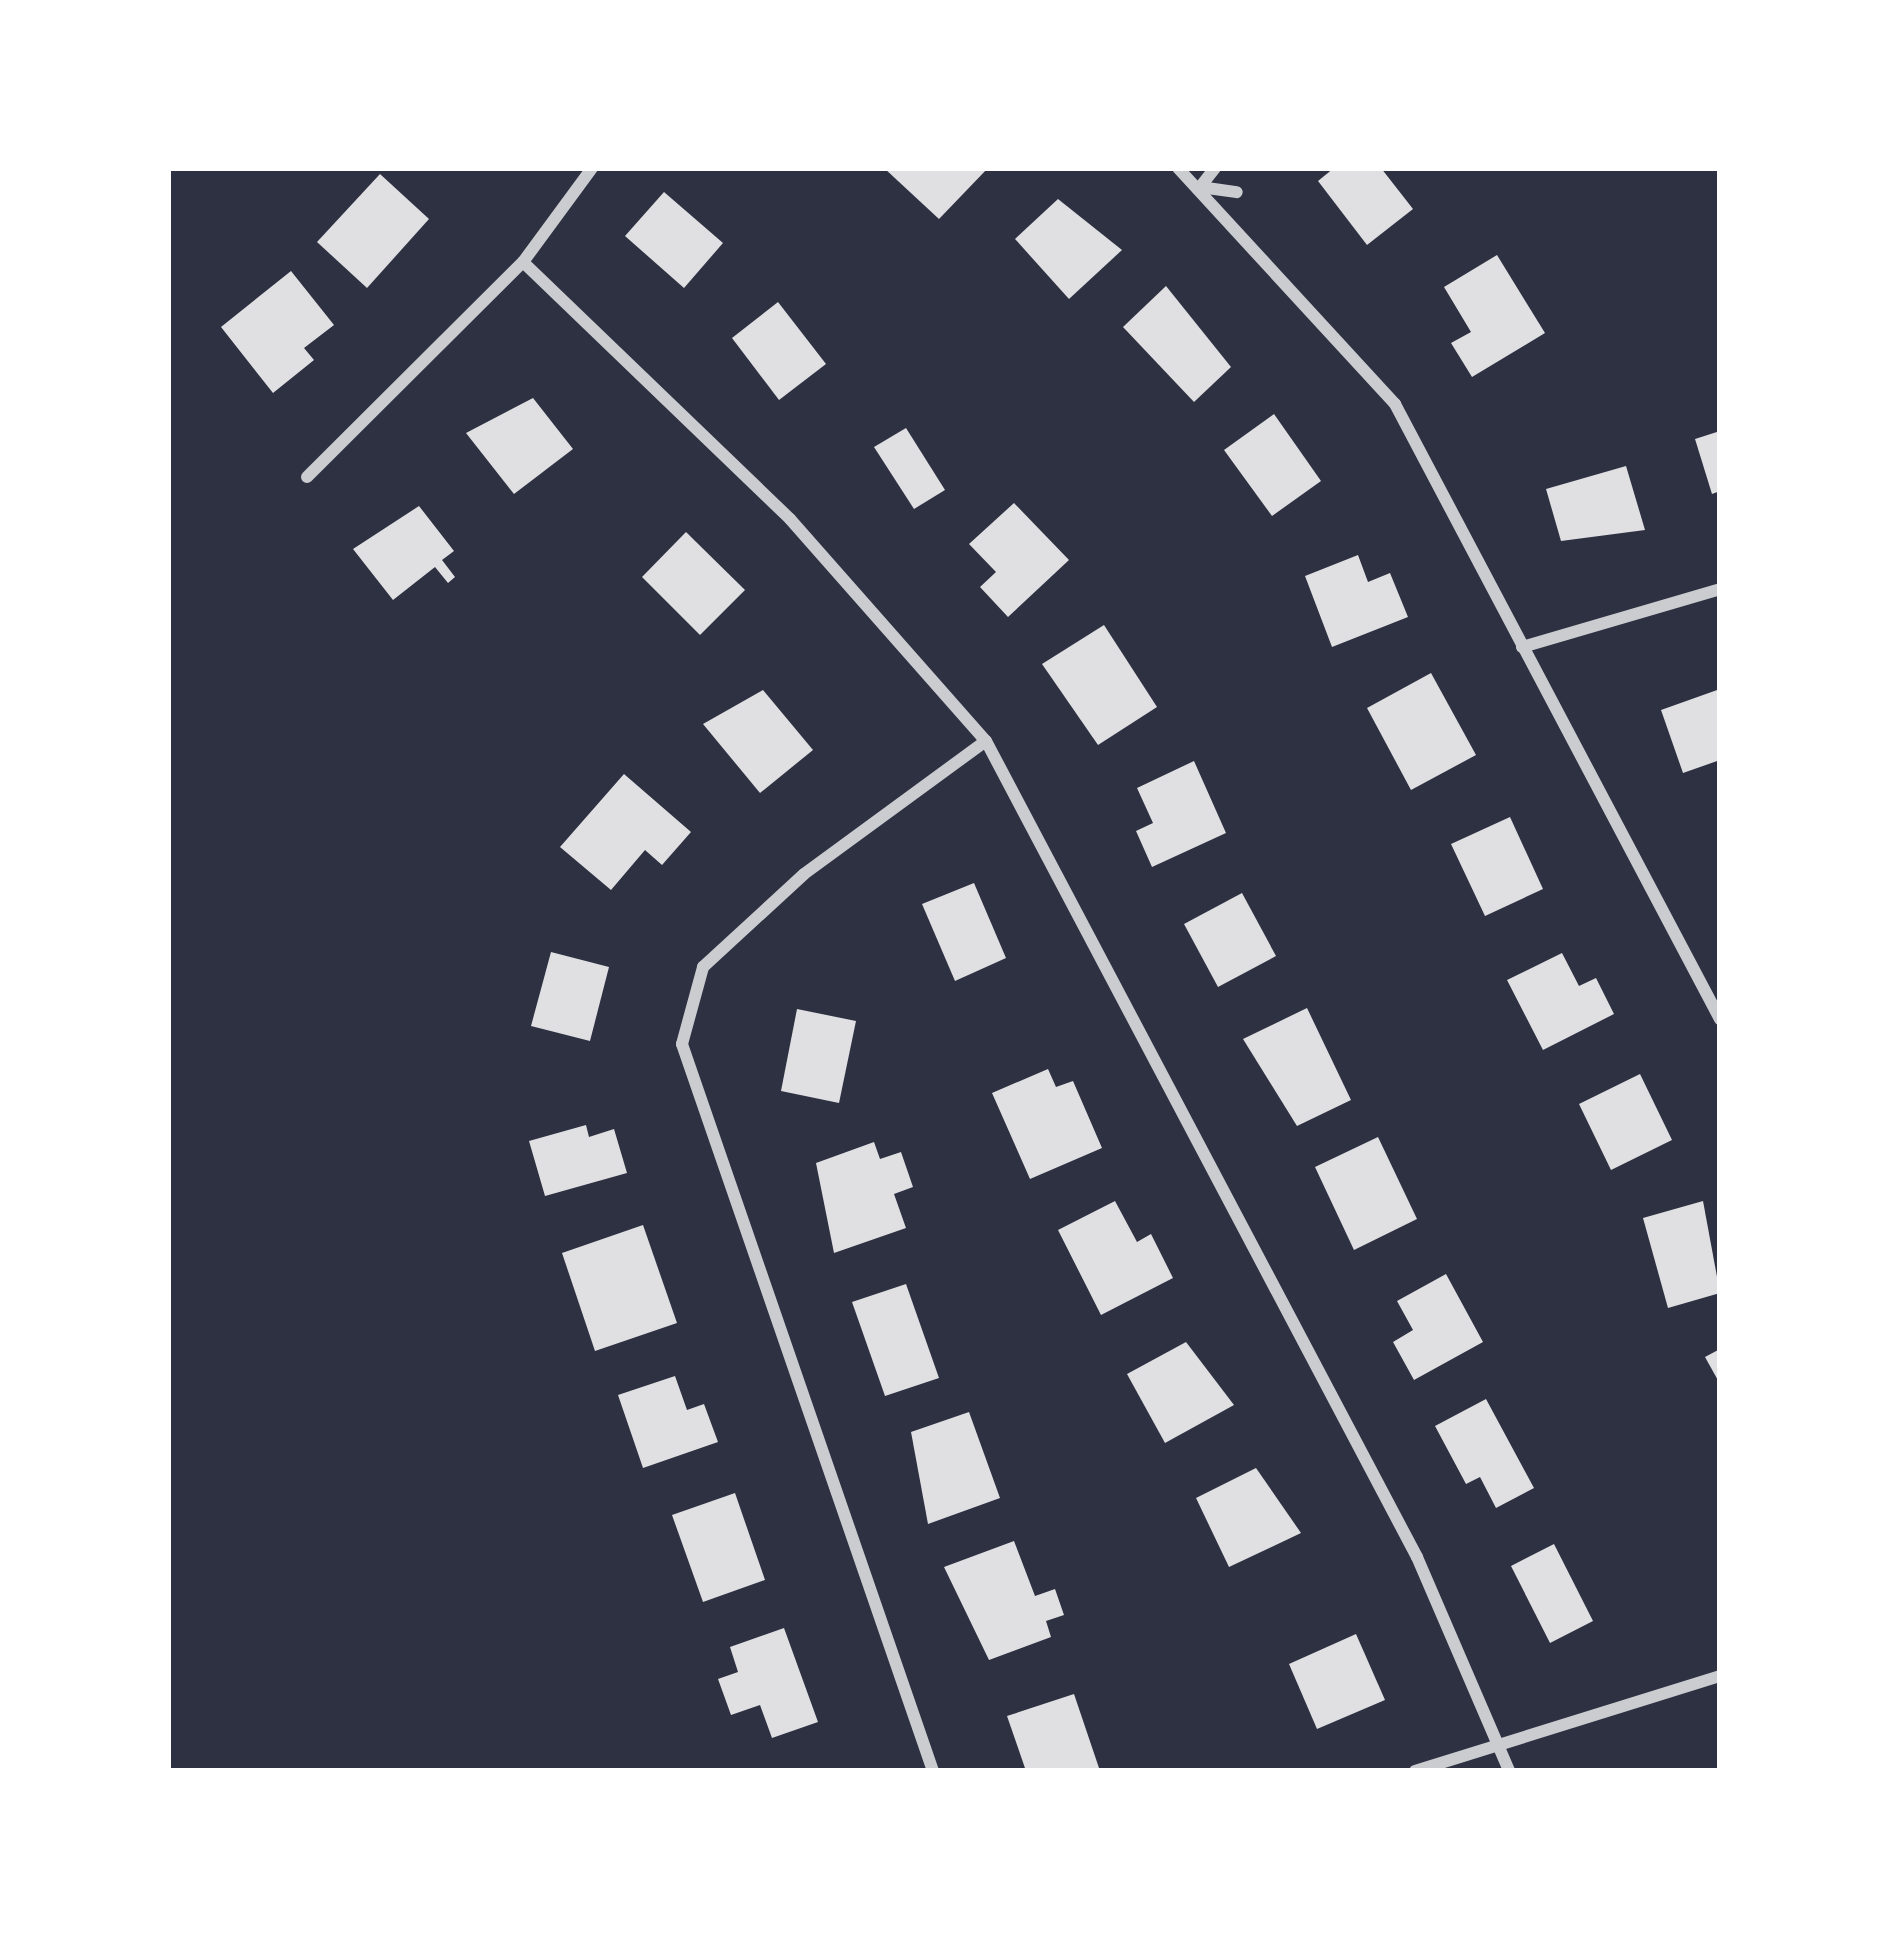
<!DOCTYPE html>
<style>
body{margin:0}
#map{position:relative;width:1888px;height:1939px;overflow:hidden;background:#2d3142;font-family:Montserrat,sans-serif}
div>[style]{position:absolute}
.building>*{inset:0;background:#e0e0e3}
.minor>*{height:12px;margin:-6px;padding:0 6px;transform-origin:6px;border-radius:6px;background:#caccd0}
span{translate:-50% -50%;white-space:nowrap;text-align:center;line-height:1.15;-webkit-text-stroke:12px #fff;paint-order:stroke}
.frame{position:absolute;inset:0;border:171px solid #fff;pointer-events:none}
</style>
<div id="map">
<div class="building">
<i style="clip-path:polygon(884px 168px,988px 168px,939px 219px)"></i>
<i style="clip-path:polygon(1334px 168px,1381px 168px,1413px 209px,1367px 245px,1318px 181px)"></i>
<i style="clip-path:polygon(380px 174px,429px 219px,367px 288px,317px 242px)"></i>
<i style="clip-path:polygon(664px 192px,723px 243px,684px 288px,625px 236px)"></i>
<i style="clip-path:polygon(1058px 199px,1122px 250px,1069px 299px,1015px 239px)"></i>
<i style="clip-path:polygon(1497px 255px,1545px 333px,1472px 377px,1451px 343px,1471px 332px,1444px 287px)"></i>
<i style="clip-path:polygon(291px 271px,334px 325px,304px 348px,314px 360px,273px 393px,221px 327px)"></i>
<i style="clip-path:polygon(1166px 286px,1231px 367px,1194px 402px,1123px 327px)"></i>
<i style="clip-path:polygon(778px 302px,826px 364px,779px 400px,732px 338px)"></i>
<i style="clip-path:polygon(533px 398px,573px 449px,514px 494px,466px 433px)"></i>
<i style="clip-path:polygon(1274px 414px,1321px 481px,1272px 516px,1224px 450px)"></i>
<i style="clip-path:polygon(906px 428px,945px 490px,914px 509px,874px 447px)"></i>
<i style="clip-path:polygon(1720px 431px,1720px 491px,1712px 494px,1695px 439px)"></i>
<i style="clip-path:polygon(1626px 466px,1645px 530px,1561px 541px,1546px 489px)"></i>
<i style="clip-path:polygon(1014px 503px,1069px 560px,1008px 617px,980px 587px,996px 572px,969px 544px)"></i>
<i style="clip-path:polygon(419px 506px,454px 551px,442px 560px,455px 577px,448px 583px,435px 567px,393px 600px,353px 549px)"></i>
<i style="clip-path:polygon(686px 532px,745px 590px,700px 635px,642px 577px)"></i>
<i style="clip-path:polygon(1358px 555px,1368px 582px,1390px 573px,1408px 617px,1332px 647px,1305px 576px)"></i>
<i style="clip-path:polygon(1104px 625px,1157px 707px,1098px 745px,1042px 664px)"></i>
<i style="clip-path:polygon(1431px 673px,1476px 755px,1411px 790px,1367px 708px)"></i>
<i style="clip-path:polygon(1720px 689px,1720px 760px,1683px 773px,1661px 710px)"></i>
<i style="clip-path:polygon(763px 690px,813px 750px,760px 793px,703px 724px)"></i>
<i style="clip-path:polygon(1194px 761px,1226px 833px,1152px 867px,1136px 831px,1153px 823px,1137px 788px)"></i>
<i style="clip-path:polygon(624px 774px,691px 832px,662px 865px,645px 850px,611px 890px,560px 847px)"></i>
<i style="clip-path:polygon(1510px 817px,1543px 889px,1485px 916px,1451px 844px)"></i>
<i style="clip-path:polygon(974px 883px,1006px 958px,955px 981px,922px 904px)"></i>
<i style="clip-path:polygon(1242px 893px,1276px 956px,1218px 987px,1184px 924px)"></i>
<i style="clip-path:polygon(551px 952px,609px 967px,590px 1041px,531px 1026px)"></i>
<i style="clip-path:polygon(1562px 953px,1579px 986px,1596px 978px,1614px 1014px,1543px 1050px,1507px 980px)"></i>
<i style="clip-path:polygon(1307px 1008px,1351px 1100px,1297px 1126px,1243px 1039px)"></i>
<i style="clip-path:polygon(797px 1009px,856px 1021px,839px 1103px,781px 1091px)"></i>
<i style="clip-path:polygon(1048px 1069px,1056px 1087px,1073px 1081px,1102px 1148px,1030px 1179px,992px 1093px)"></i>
<i style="clip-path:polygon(1640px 1074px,1672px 1140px,1611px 1170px,1579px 1104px)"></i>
<i style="clip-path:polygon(586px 1125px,589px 1137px,614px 1129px,627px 1173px,545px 1196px,529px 1141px)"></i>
<i style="clip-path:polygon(1378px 1137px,1417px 1219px,1354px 1250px,1315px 1167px)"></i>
<i style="clip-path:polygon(874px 1142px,880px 1159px,901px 1152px,913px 1187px,894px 1194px,906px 1228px,834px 1253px,816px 1163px)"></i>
<i style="clip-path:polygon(1115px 1201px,1137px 1242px,1151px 1234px,1173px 1278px,1101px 1315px,1058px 1230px)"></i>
<i style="clip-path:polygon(1703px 1201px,1720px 1293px,1668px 1308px,1643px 1218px)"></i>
<i style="clip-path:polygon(643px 1225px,677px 1323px,595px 1351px,562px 1253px)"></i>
<i style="clip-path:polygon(1446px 1274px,1483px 1342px,1414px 1380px,1393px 1342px,1413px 1330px,1397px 1301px)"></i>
<i style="clip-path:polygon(906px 1284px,939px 1378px,885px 1396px,852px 1302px)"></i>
<i style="clip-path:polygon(1186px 1342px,1234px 1405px,1165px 1443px,1127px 1374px)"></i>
<i style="clip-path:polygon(1720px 1349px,1720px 1384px,1705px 1357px)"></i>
<i style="clip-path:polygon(675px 1376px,687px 1410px,704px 1404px,718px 1442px,643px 1468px,618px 1395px)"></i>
<i style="clip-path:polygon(1486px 1399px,1534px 1488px,1496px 1508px,1480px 1477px,1466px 1484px,1435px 1426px)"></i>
<i style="clip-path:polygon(969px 1412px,1000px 1498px,928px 1524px,911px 1432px)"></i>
<i style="clip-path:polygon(1256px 1468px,1301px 1533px,1229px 1567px,1196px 1498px)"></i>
<i style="clip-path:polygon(735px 1493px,765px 1580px,703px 1602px,672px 1515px)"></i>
<i style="clip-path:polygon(1014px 1541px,1035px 1596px,1055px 1589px,1064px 1615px,1046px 1621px,1051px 1637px,989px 1660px,944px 1567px)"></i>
<i style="clip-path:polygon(1554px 1544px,1593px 1621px,1550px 1643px,1511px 1566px)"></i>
<i style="clip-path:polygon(784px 1628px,818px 1722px,772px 1738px,760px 1705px,731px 1715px,718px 1679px,738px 1672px,730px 1647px)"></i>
<i style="clip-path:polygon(1356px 1634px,1385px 1700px,1317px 1729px,1289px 1664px)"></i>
<i style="clip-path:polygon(1074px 1694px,1099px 1768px,1026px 1771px,1007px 1716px)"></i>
</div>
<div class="minor">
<i style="left:1178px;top:168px;width:321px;rotate:47.4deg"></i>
<i style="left:1395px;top:404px;width:696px;rotate:62.15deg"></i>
<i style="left:1215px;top:168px;width:24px;rotate:128deg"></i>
<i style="left:1200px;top:187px;width:37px;rotate:8deg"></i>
<i style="left:523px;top:262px;width:371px;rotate:43.9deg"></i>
<i style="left:790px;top:519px;width:296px;rotate:48.6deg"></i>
<i style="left:986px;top:741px;width:923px;rotate:62.16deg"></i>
<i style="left:1417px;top:1557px;width:233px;rotate:66.7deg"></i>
<i style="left:307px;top:477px;width:305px;rotate:-44.9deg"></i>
<i style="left:523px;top:262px;width:117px;rotate:-53.7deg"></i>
<i style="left:1522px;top:647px;width:206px;rotate:-16.3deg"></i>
<i style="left:933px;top:1771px;width:769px;rotate:-109.05deg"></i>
<i style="left:682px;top:1044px;width:80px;rotate:-74.7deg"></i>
<i style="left:703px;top:967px;width:137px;rotate:-42.6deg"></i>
<i style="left:804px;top:874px;width:225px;rotate:-36.2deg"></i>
<i style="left:1415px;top:1771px;width:319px;rotate:-17.3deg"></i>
</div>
<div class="frame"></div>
</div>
